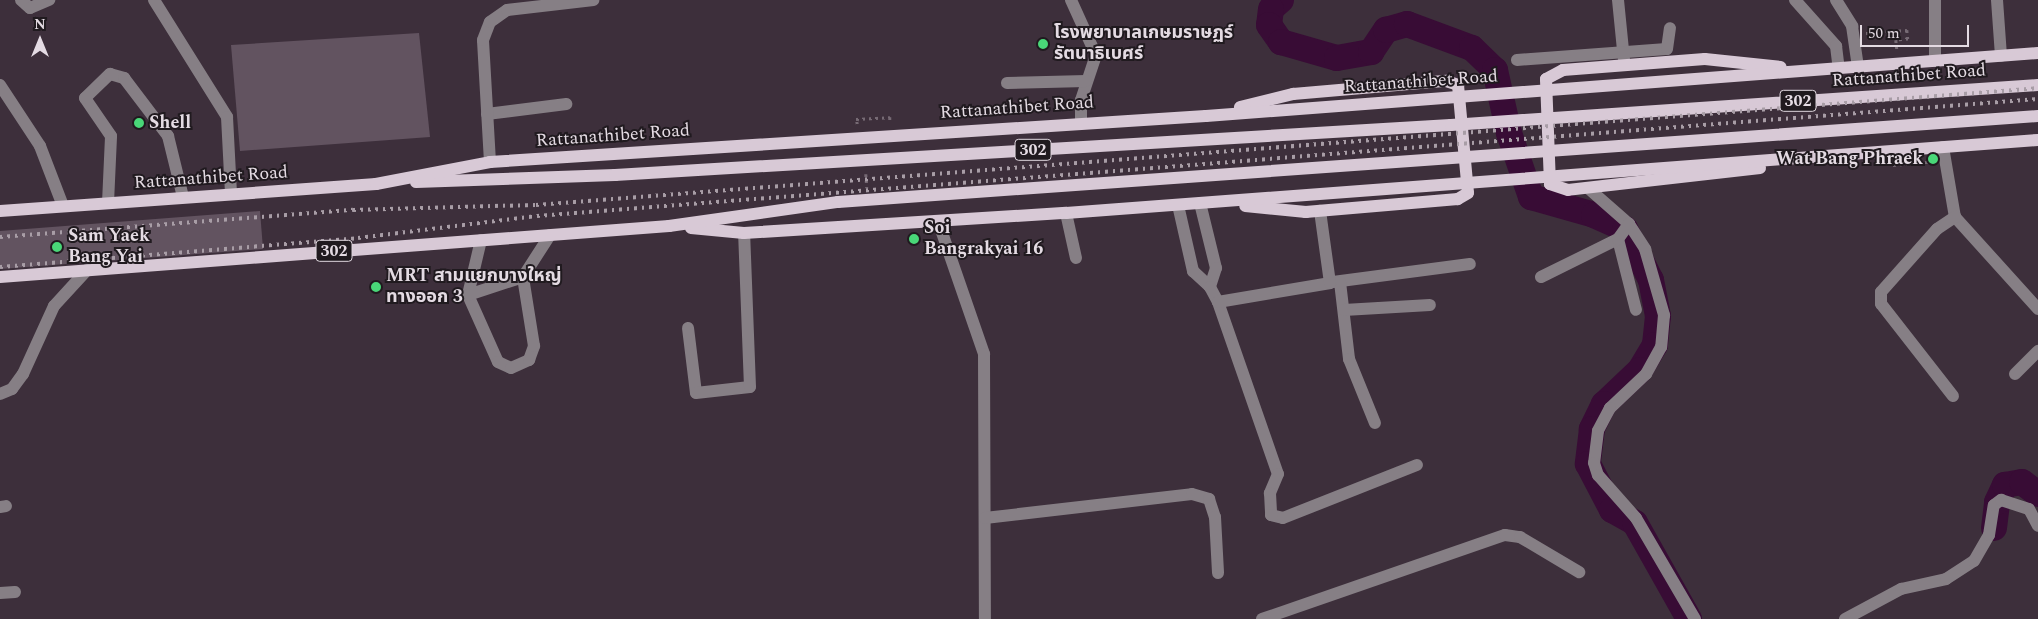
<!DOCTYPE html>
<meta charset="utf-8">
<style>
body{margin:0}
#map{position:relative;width:2038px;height:619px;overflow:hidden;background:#3d2f3b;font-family:Spectral,"Noto Sans Thai",serif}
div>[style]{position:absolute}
.river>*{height:26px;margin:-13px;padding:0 13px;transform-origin:13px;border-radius:13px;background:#380c35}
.building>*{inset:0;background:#625360}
.path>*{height:2.5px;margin-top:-1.25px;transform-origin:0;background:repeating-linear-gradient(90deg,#766a74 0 2.5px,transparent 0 6.5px)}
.minor>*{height:12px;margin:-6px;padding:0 6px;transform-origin:6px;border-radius:6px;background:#867f85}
.major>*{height:12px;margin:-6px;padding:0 6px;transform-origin:6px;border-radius:6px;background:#d8c9d6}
.rail>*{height:4px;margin-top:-2px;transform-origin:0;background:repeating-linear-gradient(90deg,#a89da6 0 2.5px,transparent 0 7.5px)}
.dots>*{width:14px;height:14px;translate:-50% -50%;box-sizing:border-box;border:2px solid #201a1f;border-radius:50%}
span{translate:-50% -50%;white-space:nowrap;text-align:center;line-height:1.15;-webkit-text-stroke:4px #201a1f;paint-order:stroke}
.shield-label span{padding:1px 4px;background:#201a1f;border:1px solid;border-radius:4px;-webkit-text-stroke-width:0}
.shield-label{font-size:16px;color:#e4dbe3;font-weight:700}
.poi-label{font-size:18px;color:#e4dbe3;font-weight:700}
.left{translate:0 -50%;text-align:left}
.right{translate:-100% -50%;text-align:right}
.street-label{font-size:18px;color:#e4dbe3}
.north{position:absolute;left:15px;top:15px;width:50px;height:50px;-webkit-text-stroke:4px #201a1f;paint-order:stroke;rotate:0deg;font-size:14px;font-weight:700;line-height:20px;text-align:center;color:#e4dbe3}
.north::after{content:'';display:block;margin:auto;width:18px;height:22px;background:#e4dbe3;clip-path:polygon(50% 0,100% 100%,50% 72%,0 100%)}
.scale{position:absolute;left:1860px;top:25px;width:109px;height:22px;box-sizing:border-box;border:2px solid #e4dbe3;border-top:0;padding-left:6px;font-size:15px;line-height:18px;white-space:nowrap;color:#e4dbe3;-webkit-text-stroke:4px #201a1f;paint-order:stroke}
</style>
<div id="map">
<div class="river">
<i style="left:1281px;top:0;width:13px;rotate:138deg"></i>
<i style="left:1271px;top:9px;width:16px;rotate:97deg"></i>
<i style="left:1269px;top:25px;width:21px;rotate:55deg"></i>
<i style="left:1281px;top:42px;width:58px;rotate:15.9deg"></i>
<i style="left:1337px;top:58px;width:35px;rotate:-10deg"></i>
<i style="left:1371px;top:52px;width:27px;rotate:-56deg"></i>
<i style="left:1386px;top:30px;width:22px;rotate:-16deg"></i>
<i style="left:1407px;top:24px;width:69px;rotate:20.3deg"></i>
<i style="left:1472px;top:48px;width:32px;rotate:44deg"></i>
<i style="left:1495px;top:70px;width:65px;rotate:77.5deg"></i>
<i style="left:1509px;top:133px;width:68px;rotate:71deg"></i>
<i style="left:1531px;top:197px;width:66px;rotate:15.9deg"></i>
<i style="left:1594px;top:215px;width:34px;rotate:24deg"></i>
<i style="left:1625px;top:229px;width:57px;rotate:63deg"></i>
<i style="left:1651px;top:280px;width:37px;rotate:79deg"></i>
<i style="left:1658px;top:316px;width:29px;rotate:96deg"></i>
<i style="left:1655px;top:345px;width:29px;rotate:121deg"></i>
<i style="left:1640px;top:370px;width:50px;rotate:136.6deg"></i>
<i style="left:1604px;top:404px;width:28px;rotate:116deg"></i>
<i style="left:1592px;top:429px;width:35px;rotate:97deg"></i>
<i style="left:1588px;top:464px;width:52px;rotate:62.4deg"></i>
<i style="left:1612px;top:510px;width:26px;rotate:29deg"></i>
<i style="left:1635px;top:523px;width:110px;rotate:60.6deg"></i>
<i style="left:1994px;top:528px;width:26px;rotate:-83deg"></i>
<i style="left:1997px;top:502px;width:19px;rotate:-65deg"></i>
<i style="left:2005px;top:485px;width:17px;rotate:-10deg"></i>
<i style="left:2022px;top:482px;width:20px;rotate:37deg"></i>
</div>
<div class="building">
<i style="clip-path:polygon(419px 33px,430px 137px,240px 151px,231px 45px)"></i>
<i style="clip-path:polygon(260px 211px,263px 249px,0 269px,0 231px)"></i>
</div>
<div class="path">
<i style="left:1866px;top:33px;width:41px;rotate:-4.2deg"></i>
<i style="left:1907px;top:30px;width:9px;rotate:84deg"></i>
<i style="left:1908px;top:39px;width:12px;rotate:175deg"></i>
<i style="left:1896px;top:40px;width:10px;rotate:84deg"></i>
<i style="left:857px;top:124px;width:5px;rotate:-101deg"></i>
<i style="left:856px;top:119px;width:34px;rotate:-3deg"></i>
<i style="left:890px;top:117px;width:6px;rotate:90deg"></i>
<i style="left:1893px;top:165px;width:36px;rotate:-5deg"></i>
<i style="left:866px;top:174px;width:14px;rotate:86deg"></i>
</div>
<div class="minor">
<i style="left:21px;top:0;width:12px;rotate:42deg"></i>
<i style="left:30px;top:8px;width:21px;rotate:-23deg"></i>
<i style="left:154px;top:0;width:138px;rotate:58deg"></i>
<i style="left:227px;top:117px;width:76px;rotate:87deg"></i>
<i style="left:1071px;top:0;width:60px;rotate:65.6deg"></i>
<i style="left:1096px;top:55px;width:47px;rotate:108.4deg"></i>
<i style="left:1081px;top:100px;width:21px;rotate:90deg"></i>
<i style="left:1618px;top:0;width:60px;rotate:84.3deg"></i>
<i style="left:1795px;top:0;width:62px;rotate:48.3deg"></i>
<i style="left:1836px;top:46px;width:23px;rotate:83deg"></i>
<i style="left:1836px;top:0;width:31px;rotate:58deg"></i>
<i style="left:1852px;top:26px;width:41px;rotate:81.7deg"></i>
<i style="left:1935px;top:0;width:61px;rotate:90deg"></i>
<i style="left:1997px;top:0;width:56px;rotate:85.9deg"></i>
<i style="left:1517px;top:60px;width:150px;rotate:-4.2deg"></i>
<i style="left:1667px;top:49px;width:21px;rotate:-82deg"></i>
<i style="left:1007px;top:83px;width:79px;rotate:-1.5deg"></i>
<i style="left:0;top:85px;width:73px;rotate:56.7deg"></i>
<i style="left:40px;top:146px;width:64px;rotate:69deg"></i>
<i style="left:487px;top:114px;width:80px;rotate:-7.2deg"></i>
<i style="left:1943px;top:147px;width:71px;rotate:80.3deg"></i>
<i style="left:1955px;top:217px;width:124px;rotate:47.9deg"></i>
<i style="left:490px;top:162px;width:122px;rotate:-93.3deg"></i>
<i style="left:483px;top:40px;width:19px;rotate:-69deg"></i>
<i style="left:490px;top:22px;width:21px;rotate:-35deg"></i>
<i style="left:507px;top:10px;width:87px;rotate:-6.6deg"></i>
<i style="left:1588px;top:188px;width:55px;rotate:41.3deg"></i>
<i style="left:1629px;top:224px;width:30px;rotate:57deg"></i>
<i style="left:1645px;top:249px;width:69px;rotate:73.9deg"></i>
<i style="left:1664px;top:315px;width:32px;rotate:95deg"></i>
<i style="left:1661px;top:347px;width:31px;rotate:119deg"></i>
<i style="left:1646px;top:374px;width:50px;rotate:136.6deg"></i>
<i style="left:1610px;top:408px;width:26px;rotate:118deg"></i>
<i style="left:1598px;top:431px;width:32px;rotate:97deg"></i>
<i style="left:1594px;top:463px;width:13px;rotate:72deg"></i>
<i style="left:1598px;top:475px;width:57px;rotate:48.5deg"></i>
<i style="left:1636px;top:518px;width:117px;rotate:59.7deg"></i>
<i style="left:108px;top:203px;width:67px;rotate:-87.4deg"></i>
<i style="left:111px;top:136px;width:46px;rotate:-124.4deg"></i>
<i style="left:85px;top:98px;width:35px;rotate:-44deg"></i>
<i style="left:110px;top:74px;width:15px;rotate:16deg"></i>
<i style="left:124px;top:78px;width:73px;rotate:52.8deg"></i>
<i style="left:168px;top:136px;width:63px;rotate:76.2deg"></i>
<i style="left:1200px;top:203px;width:67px;rotate:76.2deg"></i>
<i style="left:1216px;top:268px;width:20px;rotate:108deg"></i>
<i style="left:1178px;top:205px;width:68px;rotate:77.2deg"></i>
<i style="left:1193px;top:271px;width:23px;rotate:43deg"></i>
<i style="left:1210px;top:287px;width:17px;rotate:62deg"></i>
<i style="left:1218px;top:302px;width:182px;rotate:70.8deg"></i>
<i style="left:1278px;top:474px;width:21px;rotate:113deg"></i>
<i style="left:1270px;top:493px;width:22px;rotate:87deg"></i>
<i style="left:1271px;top:515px;width:12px;rotate:14deg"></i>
<i style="left:1283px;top:518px;width:144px;rotate:-21.6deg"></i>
<i style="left:1066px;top:213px;width:46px;rotate:77.5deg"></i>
<i style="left:938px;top:221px;width:141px;rotate:70.9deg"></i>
<i style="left:984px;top:354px;width:265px;rotate:89.8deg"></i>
<i style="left:1618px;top:239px;width:73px;rotate:75.8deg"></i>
<i style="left:481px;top:240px;width:57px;rotate:103.3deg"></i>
<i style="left:468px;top:295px;width:73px;rotate:65.9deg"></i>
<i style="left:498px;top:362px;width:14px;rotate:25deg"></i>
<i style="left:511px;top:368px;width:20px;rotate:-24deg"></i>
<i style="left:529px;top:360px;width:15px;rotate:-70deg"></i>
<i style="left:534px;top:346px;width:70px;rotate:-99.1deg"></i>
<i style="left:523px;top:277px;width:50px;rotate:-57.3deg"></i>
<i style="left:1541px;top:277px;width:86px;rotate:-26.3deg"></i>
<i style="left:1618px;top:239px;width:19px;rotate:-54deg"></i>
<i style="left:1333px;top:282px;width:138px;rotate:-7.5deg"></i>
<i style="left:1340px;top:282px;width:78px;rotate:83.3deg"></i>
<i style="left:1349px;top:359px;width:69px;rotate:67.9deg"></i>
<i style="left:468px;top:295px;width:58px;rotate:-18.1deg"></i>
<i style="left:1218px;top:302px;width:114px;rotate:-9.6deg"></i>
<i style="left:1330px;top:283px;width:73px;rotate:-97.9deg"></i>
<i style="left:1344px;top:310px;width:86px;rotate:-3.3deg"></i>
<i style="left:688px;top:328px;width:65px;rotate:83deg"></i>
<i style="left:696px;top:393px;width:54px;rotate:-6.3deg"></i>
<i style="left:750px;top:387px;width:154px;rotate:-92.2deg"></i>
<i style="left:2015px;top:374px;width:33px;rotate:-45deg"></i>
<i style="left:0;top:394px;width:13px;rotate:-23deg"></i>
<i style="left:12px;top:389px;width:19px;rotate:-54deg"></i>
<i style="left:23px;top:374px;width:75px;rotate:-65.5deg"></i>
<i style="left:54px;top:306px;width:49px;rotate:-47.5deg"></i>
<i style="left:1953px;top:396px;width:117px;rotate:-128deg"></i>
<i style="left:1881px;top:304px;width:12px;rotate:-90deg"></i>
<i style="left:1881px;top:292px;width:84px;rotate:-48.4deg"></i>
<i style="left:1937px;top:229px;width:22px;rotate:-34deg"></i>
<i style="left:0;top:507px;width:6px;rotate:-9deg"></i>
<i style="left:985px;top:518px;width:208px;rotate:-6.6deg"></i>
<i style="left:1192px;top:494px;width:18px;rotate:16deg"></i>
<i style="left:1209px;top:499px;width:19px;rotate:72deg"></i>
<i style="left:1215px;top:517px;width:56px;rotate:86.9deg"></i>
<i style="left:0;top:593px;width:15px;rotate:-4deg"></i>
<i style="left:1262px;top:619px;width:257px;rotate:-19.1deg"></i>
<i style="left:1505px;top:535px;width:15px;rotate:8deg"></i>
<i style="left:1520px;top:537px;width:69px;rotate:30.7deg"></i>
<i style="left:1845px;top:619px;width:64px;rotate:-28.2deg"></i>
<i style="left:1901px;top:589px;width:46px;rotate:-12.5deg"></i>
<i style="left:1946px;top:579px;width:33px;rotate:-33deg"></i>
<i style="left:1974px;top:561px;width:30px;rotate:-60deg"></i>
<i style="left:1989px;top:535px;width:30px;rotate:-81deg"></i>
<i style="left:1994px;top:505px;width:9px;rotate:-36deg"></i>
<i style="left:2001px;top:500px;width:29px;rotate:18deg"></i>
<i style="left:2029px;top:509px;width:19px;rotate:62deg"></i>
</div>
<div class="major">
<i style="left:1240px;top:107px;width:55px;rotate:-13.8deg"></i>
<i style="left:1293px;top:94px;width:154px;rotate:-4.9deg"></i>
<i style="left:1446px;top:81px;width:13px;rotate:18deg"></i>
<i style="left:1458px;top:85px;width:108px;rotate:84.7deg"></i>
<i style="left:1468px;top:193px;width:12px;rotate:149deg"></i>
<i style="left:1458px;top:199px;width:153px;rotate:175.1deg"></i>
<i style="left:1306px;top:212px;width:61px;rotate:-174.4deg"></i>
<i style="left:1760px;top:168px;width:193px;rotate:173.5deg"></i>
<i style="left:1568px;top:190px;width:19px;rotate:-162deg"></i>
<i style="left:1550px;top:184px;width:105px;rotate:-92.2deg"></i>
<i style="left:1546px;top:79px;width:19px;rotate:-28deg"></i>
<i style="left:1563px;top:70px;width:142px;rotate:-4.4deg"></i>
<i style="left:1705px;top:59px;width:76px;rotate:6deg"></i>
<i style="left:416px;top:182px;width:199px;rotate:-2deg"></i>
<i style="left:615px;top:175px;width:837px;rotate:-3.42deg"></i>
<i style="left:1451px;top:125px;width:588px;rotate:-3.9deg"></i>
<i style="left:0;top:211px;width:377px;rotate:-4.1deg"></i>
<i style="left:376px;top:184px;width:116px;rotate:-10.9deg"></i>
<i style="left:490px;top:162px;width:717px;rotate:-3.68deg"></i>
<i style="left:1206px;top:116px;width:834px;rotate:-4.33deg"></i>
<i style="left:691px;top:228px;width:53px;rotate:5.4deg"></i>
<i style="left:744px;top:233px;width:323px;rotate:-3.6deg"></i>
<i style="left:1066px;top:213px;width:975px;rotate:-4.3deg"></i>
<i style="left:0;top:277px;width:671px;rotate:-4.36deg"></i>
<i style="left:669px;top:226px;width:171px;rotate:-8.1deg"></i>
<i style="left:838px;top:202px;width:1203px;rotate:-4.1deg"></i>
</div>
<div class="rail">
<i style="left:0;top:237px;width:354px;rotate:-4.4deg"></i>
<i style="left:353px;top:210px;width:183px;rotate:-1.6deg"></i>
<i style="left:536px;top:205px;width:1507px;rotate:-4.45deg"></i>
<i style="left:0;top:267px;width:359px;rotate:-4.6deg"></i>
<i style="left:358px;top:238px;width:180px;rotate:-7deg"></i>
<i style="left:537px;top:216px;width:1506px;rotate:-4.46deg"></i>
</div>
<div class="dots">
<i style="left:1043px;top:44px;background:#49d778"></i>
<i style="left:139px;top:123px;background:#49d778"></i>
<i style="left:1933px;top:159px;background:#49d778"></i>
<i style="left:914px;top:239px;background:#49d778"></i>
<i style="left:57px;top:247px;background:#49d778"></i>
<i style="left:376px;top:287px;background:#49d778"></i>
</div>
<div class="shield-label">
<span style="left:1798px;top:101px">302</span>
<span style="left:1033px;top:150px">302</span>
<span style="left:334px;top:251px">302</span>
</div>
<div class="poi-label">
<span class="left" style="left:1054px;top:44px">โรงพยาบาลเกษมราษฏร์<br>รัตนาธิเบศร์</span>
<span class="left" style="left:149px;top:123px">Shell</span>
<span class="right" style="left:1923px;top:159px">Wat Bang Phraek</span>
<span class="left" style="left:924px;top:239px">Soi<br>Bangrakyai 16</span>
<span class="left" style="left:68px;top:247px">Sam Yaek<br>Bang Yai</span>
<span class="left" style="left:386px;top:287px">MRT สามแยกบางใหญ่<br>ทางออก 3</span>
</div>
<div class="street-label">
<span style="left:1909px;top:76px;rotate:-4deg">Rattanathibet Road</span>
<span style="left:1421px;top:82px;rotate:-4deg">Rattanathibet Road</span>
<span style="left:1017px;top:108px;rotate:-4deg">Rattanathibet Road</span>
<span style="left:613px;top:136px;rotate:-4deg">Rattanathibet Road</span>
<span style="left:211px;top:178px;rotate:-4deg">Rattanathibet Road</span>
</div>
<div class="north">N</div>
<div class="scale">50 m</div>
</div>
